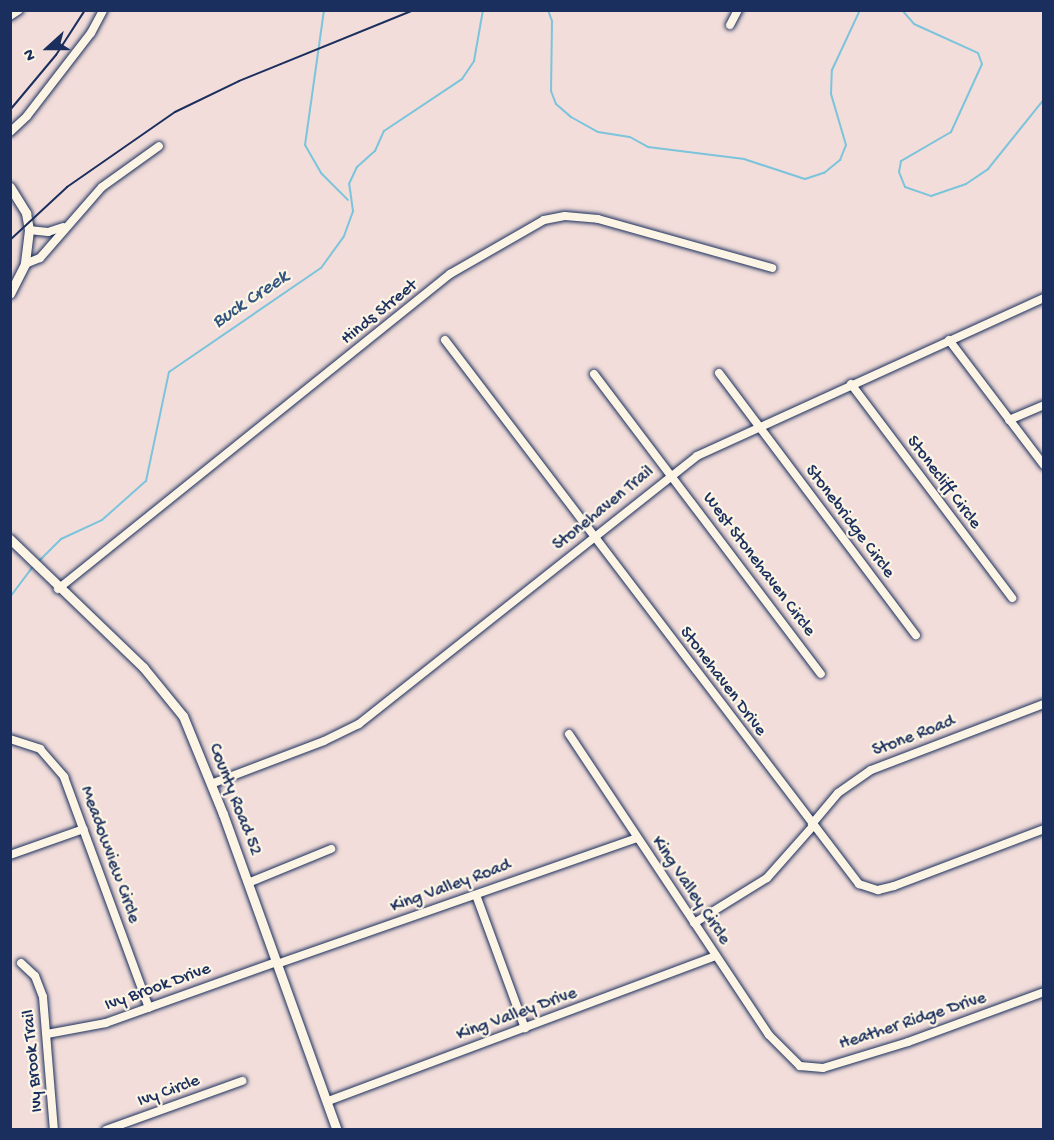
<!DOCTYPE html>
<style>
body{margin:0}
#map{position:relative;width:1054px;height:1140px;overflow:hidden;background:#f2ddda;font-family:"Gochi Hand",sans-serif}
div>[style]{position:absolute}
.stream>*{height:2px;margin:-1px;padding:0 1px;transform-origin:1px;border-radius:1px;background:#7bc4dc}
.roads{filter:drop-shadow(0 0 2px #1b2f5e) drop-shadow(0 0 2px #1b2f5e)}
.minor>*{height:8px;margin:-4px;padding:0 4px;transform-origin:4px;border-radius:4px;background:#fcf5e5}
.tertiary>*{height:9px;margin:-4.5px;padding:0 4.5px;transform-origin:4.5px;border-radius:4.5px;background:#fcf5e5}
.rail>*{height:2px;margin:-1px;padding:0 1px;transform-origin:1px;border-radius:1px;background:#1b2f5e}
span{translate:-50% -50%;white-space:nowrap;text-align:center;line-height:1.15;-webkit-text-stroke:4.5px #fcf5e5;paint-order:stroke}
.street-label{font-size:18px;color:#1b2f5e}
.water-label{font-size:20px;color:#33547e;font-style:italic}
.frame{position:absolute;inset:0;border:12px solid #1b2f5e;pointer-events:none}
.north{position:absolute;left:18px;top:18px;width:60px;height:60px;-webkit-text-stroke:4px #fcf5e5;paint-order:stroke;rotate:249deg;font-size:16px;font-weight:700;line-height:24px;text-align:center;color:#1b2f5e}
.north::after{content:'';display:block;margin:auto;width:21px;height:27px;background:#1b2f5e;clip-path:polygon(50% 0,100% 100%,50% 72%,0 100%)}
</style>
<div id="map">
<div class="stream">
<i style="left:324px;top:10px;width:136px;rotate:98deg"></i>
<i style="left:305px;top:145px;width:32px;rotate:60deg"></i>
<i style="left:321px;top:173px;width:38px;rotate:45deg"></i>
<i style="left:548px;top:10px;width:12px;rotate:70deg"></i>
<i style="left:552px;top:21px;width:70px;rotate:90.8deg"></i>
<i style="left:551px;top:91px;width:14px;rotate:69deg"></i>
<i style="left:556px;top:104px;width:20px;rotate:41deg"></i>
<i style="left:571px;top:117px;width:31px;rotate:29deg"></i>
<i style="left:598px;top:132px;width:32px;rotate:9deg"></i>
<i style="left:630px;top:137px;width:21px;rotate:29deg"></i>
<i style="left:648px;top:147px;width:97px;rotate:7.1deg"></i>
<i style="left:744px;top:159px;width:64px;rotate:18.2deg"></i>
<i style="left:805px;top:179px;width:20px;rotate:-18deg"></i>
<i style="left:824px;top:173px;width:21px;rotate:-39deg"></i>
<i style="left:840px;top:160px;width:16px;rotate:-68deg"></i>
<i style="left:846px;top:145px;width:53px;rotate:-106.4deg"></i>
<i style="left:831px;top:94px;width:24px;rotate:-88deg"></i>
<i style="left:832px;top:70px;width:66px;rotate:-65deg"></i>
<i style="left:902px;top:10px;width:18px;rotate:49deg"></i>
<i style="left:914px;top:24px;width:70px;rotate:24.4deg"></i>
<i style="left:978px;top:53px;width:12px;rotate:70deg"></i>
<i style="left:982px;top:64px;width:75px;rotate:114.5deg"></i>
<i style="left:951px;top:132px;width:58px;rotate:149.9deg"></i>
<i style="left:901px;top:161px;width:11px;rotate:100deg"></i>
<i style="left:899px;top:172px;width:16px;rotate:68deg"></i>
<i style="left:905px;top:187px;width:28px;rotate:19deg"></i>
<i style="left:931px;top:196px;width:37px;rotate:-19deg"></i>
<i style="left:966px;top:184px;width:27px;rotate:-34deg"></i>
<i style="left:988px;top:169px;width:90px;rotate:-51.3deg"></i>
<i style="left:37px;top:563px;width:34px;rotate:-45deg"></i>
<i style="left:61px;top:539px;width:45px;rotate:-24.9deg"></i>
<i style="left:102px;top:520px;width:59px;rotate:-41.6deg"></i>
<i style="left:146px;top:481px;width:111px;rotate:-78.1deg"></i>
<i style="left:169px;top:372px;width:184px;rotate:-34.4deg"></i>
<i style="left:321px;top:268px;width:39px;rotate:-54deg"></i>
<i style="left:344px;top:236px;width:27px;rotate:-70deg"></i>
<i style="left:353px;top:211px;width:27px;rotate:-98deg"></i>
<i style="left:349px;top:184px;width:19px;rotate:-65deg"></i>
<i style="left:357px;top:167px;width:24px;rotate:-42deg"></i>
<i style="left:375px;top:151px;width:22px;rotate:-66deg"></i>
<i style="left:384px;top:131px;width:94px;rotate:-33.7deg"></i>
<i style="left:462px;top:79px;width:22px;rotate:-56deg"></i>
<i style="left:474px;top:61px;width:52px;rotate:-80deg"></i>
<i style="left:10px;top:597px;width:38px;rotate:-53deg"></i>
</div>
<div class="roads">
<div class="minor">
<i style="left:10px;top:16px;width:11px;rotate:-34deg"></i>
<i style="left:730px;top:25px;width:17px;rotate:-62deg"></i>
<i style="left:10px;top:132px;width:23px;rotate:-43deg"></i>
<i style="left:27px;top:116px;width:105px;rotate:-52.4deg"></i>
<i style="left:91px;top:33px;width:26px;rotate:-62deg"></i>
<i style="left:29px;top:230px;width:19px;rotate:6deg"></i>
<i style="left:48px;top:232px;width:16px;rotate:-18deg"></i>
<i style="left:25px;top:264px;width:16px;rotate:-22deg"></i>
<i style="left:40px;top:258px;width:94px;rotate:-48.9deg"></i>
<i style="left:102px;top:187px;width:70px;rotate:-35.7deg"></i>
<i style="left:445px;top:340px;width:684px;rotate:52.73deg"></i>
<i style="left:859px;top:884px;width:20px;rotate:18deg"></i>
<i style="left:878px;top:890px;width:16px;rotate:-14deg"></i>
<i style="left:894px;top:886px;width:160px;rotate:-20.8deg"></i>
<i style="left:949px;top:340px;width:157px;rotate:52.8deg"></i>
<i style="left:719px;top:373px;width:328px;rotate:53.1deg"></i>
<i style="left:594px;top:374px;width:376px;rotate:52.9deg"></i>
<i style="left:851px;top:384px;width:268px;rotate:53deg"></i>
<i style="left:1009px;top:420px;width:38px;rotate:-23deg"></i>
<i style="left:58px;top:589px;width:503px;rotate:-38.78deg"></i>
<i style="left:450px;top:274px;width:108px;rotate:-29.9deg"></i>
<i style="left:544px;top:220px;width:21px;rotate:-11deg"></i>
<i style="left:565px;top:216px;width:33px;rotate:5deg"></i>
<i style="left:598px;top:219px;width:181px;rotate:15.7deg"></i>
<i style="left:569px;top:734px;width:361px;rotate:56.4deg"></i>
<i style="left:769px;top:1035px;width:44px;rotate:45deg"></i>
<i style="left:800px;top:1066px;width:23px;rotate:5deg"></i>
<i style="left:823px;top:1068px;width:89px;rotate:-17deg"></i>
<i style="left:908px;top:1042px;width:145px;rotate:-20.2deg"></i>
<i style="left:10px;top:739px;width:32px;rotate:18deg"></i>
<i style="left:40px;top:749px;width:37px;rotate:49deg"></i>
<i style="left:64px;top:777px;width:246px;rotate:69.8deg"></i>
<i style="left:211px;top:784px;width:121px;rotate:-20.8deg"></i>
<i style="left:324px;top:741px;width:39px;rotate:-26deg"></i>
<i style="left:359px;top:724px;width:431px;rotate:-38.4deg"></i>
<i style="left:697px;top:456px;width:381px;rotate:-24.5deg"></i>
<i style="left:812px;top:824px;width:40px;rotate:-50deg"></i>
<i style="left:838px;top:793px;width:40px;rotate:-34.9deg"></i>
<i style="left:871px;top:770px;width:185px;rotate:-20.9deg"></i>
<i style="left:10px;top:855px;width:78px;rotate:-19.4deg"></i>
<i style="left:248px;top:883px;width:90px;rotate:-22.3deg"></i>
<i style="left:476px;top:895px;width:142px;rotate:69.8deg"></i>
<i style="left:694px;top:923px;width:86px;rotate:-31.7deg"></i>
<i style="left:767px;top:878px;width:69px;rotate:-48.5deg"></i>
<i style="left:21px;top:963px;width:19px;rotate:43deg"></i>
<i style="left:35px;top:976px;width:22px;rotate:69deg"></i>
<i style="left:43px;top:997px;width:133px;rotate:85.3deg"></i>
<i style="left:277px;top:964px;width:380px;rotate:-19.3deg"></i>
<i style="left:47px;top:1034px;width:60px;rotate:-10.6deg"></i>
<i style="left:106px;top:1023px;width:181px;rotate:-19.7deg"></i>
<i style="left:328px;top:1101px;width:414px;rotate:-20.5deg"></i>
<i style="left:106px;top:1130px;width:145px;rotate:-19.8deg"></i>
</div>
<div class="tertiary">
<i style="left:10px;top:187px;width:31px;rotate:58deg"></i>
<i style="left:26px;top:213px;width:17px;rotate:80deg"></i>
<i style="left:29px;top:230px;width:34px;rotate:97deg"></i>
<i style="left:25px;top:264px;width:33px;rotate:117deg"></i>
<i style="left:10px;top:539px;width:185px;rotate:43.9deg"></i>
<i style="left:143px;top:667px;width:63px;rotate:50.8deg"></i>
<i style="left:183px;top:716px;width:106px;rotate:67.8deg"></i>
<i style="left:223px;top:814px;width:336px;rotate:70.2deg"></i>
</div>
</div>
<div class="rail">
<i style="left:10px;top:110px;width:72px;rotate:-50.1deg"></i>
<i style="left:56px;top:55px;width:54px;rotate:-57.2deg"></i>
<i style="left:10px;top:240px;width:78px;rotate:-42.9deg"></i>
<i style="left:67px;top:187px;width:131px;rotate:-34.8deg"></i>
<i style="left:175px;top:112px;width:71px;rotate:-25.8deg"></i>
<i style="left:239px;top:81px;width:189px;rotate:-22.1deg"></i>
</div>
<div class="street-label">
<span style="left:380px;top:313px;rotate:-39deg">Hinds Street</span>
<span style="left:943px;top:483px;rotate:53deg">Stonecliff Circle</span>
<span style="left:604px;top:509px;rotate:-39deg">Stonehaven Trail</span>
<span style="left:849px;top:522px;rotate:53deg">Stonebridge Circle</span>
<span style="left:758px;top:565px;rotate:53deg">West Stonehaven Circle</span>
<span style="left:722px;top:682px;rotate:53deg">Stonehaven Drive</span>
<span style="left:914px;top:737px;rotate:-21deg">Stone Road</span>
<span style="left:234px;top:800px;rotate:69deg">County Road 52</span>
<span style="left:109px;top:855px;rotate:70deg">Meadowview Circle</span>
<span style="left:451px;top:887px;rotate:-20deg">King Valley Road</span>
<span style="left:690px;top:891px;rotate:56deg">King Valley Circle</span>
<span style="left:158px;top:988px;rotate:-20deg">Ivy Brook Drive</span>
<span style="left:517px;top:1015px;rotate:-20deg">King Valley Drive</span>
<span style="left:913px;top:1022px;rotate:-18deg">Heather Ridge Drive</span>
<span style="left:34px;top:1061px;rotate:-95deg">Ivy Brook Trail</span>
<span style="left:169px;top:1092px;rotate:-20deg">Ivy Circle</span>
</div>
<div class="water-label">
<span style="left:251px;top:300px;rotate:-34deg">Buck Creek</span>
</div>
<div class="frame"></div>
<div class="north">N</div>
</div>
